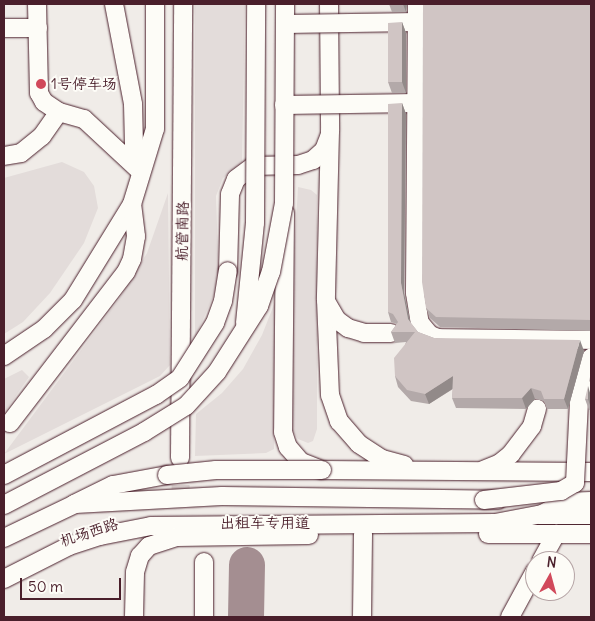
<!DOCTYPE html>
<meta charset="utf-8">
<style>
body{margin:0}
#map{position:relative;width:595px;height:621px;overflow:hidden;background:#fdfcf7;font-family:Delius,"LXGW WenKai TC",sans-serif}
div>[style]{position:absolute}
.built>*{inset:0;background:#f0ece8}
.green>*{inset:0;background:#e3dcda}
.taxiway>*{height:36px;margin:-18px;padding:0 18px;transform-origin:18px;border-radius:18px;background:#a48e91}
.minor-tunnel>*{height:18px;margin-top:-9px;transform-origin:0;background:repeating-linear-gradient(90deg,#d9d0ce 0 18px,transparent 0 27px)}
.roads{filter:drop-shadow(0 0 1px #4a1f2b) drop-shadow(0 0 1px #4a1f2b)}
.minor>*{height:18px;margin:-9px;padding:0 9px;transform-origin:9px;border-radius:9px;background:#fdfcf7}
.bridges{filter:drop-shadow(0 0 1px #4a1f2b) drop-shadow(0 0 1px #4a1f2b)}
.minor-bridge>*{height:18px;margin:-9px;padding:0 9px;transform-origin:9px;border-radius:9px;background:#fdfcf7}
.wall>*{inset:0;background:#b3a9a9}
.shaded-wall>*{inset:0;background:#928a89}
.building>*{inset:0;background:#d0c5c4}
.dots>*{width:14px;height:14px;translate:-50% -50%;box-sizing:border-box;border:2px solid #fdfcf7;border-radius:50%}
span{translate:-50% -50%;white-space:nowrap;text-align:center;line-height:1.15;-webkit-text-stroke:4px #fdfcf7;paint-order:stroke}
.poi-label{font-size:15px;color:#4a1f2b}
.left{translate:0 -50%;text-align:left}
.street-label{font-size:15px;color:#4a1f2b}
.frame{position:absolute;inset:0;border:5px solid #4a1f2b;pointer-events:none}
.north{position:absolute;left:525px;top:551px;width:50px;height:50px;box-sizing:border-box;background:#fdfcf7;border:1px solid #b5a4a5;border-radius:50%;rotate:7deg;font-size:14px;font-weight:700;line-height:20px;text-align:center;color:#4a1f2b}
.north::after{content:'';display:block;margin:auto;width:18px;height:22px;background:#d1495b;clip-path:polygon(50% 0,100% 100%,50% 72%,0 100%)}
.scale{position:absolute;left:20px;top:578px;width:101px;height:22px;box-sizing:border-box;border:2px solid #4a1f2b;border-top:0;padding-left:6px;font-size:15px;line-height:18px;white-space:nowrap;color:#4a1f2b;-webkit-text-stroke:4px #fdfcf7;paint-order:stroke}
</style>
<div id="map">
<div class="built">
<i style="clip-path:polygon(evenodd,4px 4px,591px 4px,591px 617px,4px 617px,4px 4px,535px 561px,565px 561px,565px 591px,535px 591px,535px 561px)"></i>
</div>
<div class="green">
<i style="clip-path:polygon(195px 4px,245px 4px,242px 163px,223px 178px,216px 196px,219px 283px,195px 338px)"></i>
<i style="clip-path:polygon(62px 162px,84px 172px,94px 186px,98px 208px,84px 243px,50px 293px,23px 322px,4px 334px,4px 178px)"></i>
<i style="clip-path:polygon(298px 187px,311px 190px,317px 195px,317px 429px,313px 441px,308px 443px,298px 439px,292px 430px,292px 290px)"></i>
<i style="clip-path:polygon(168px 193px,170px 365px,160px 376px,4px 454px,119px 299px,147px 253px)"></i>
<i style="clip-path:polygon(275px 302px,274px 449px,266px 453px,195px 456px,196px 414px,222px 393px,243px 369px,262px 335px)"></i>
<i style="clip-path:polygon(22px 370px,29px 377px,4px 413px,4px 379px)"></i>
</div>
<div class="taxiway">
<i style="left:246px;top:617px;width:52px;rotate:-88.9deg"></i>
</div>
<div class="minor-tunnel">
<i style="left:180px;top:458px;width:47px;rotate:88.8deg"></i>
</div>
<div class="roads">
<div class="minor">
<i style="left:37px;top:4px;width:89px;rotate:88.7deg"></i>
<i style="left:39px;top:93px;width:10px;rotate:61deg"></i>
<i style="left:44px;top:102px;width:18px;rotate:34deg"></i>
<i style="left:59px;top:112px;width:26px;rotate:16deg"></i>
<i style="left:84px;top:119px;width:76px;rotate:42.9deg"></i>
<i style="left:114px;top:4px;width:102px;rotate:79.2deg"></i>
<i style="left:133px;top:104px;width:41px;rotate:88.6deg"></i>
<i style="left:134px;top:145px;width:25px;rotate:78deg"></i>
<i style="left:329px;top:4px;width:127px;rotate:89.5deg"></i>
<i style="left:330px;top:131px;width:169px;rotate:91.4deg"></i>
<i style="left:326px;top:300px;width:95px;rotate:87.6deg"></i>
<i style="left:330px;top:395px;width:28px;rotate:71deg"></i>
<i style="left:339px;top:421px;width:30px;rotate:49deg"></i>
<i style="left:359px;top:444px;width:27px;rotate:33deg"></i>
<i style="left:382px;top:459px;width:23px;rotate:15deg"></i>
<i style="left:4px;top:28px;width:34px"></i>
<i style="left:4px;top:156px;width:17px;rotate:-10deg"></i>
<i style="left:21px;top:153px;width:27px;rotate:-39deg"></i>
<i style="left:42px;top:136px;width:29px;rotate:-55deg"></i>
<i style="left:285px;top:213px;width:219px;rotate:90.5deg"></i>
<i style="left:283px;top:432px;width:16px;rotate:72deg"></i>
<i style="left:288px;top:447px;width:20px;rotate:49deg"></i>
<i style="left:301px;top:462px;width:22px;rotate:21deg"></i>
<i style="left:322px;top:470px;width:269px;rotate:0.4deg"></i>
<i style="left:228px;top:271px;width:77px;rotate:-88.5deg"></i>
<i style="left:230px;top:194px;width:16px;rotate:-68deg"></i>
<i style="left:236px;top:179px;width:21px;rotate:-37deg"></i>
<i style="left:253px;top:166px;width:45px;rotate:-1.3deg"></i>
<i style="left:298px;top:165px;width:16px;rotate:-18deg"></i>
<i style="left:313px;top:160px;width:15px;rotate:-42deg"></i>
<i style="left:324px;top:150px;width:14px;rotate:-69deg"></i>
<i style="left:327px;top:303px;width:20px;rotate:60deg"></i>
<i style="left:337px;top:320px;width:14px;rotate:36deg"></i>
<i style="left:348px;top:328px;width:17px;rotate:17deg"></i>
<i style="left:364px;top:333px;width:27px"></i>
<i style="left:4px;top:356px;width:48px;rotate:-34deg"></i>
<i style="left:44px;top:329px;width:41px;rotate:-45deg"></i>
<i style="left:73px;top:300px;width:113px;rotate:-58.4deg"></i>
<i style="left:10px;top:423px;width:190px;rotate:-52.5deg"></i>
<i style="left:126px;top:272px;width:14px;rotate:-65deg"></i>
<i style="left:132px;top:259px;width:23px;rotate:-80deg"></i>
<i style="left:136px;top:236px;width:32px;rotate:-97deg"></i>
<i style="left:132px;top:204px;width:78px;rotate:-73deg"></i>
<i style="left:155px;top:129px;width:125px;rotate:-90deg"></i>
<i style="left:180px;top:458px;width:454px;rotate:-89.6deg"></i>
<i style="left:483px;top:470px;width:18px;rotate:-22deg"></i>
<i style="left:500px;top:463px;width:14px;rotate:-39deg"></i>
<i style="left:511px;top:454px;width:35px;rotate:-53deg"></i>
<i style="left:532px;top:426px;width:18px;rotate:-74deg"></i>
<i style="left:74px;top:504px;width:43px;rotate:-26deg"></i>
<i style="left:113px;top:485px;width:55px;rotate:-10.5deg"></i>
<i style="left:539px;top:515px;width:52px"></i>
<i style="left:488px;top:534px;width:103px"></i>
<i style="left:4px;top:538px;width:79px;rotate:-25.6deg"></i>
<i style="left:75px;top:504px;width:147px;rotate:-3.1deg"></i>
<i style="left:222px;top:496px;width:276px;rotate:0.8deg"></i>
<i style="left:541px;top:561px;width:31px;rotate:-61deg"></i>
<i style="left:204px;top:562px;width:55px;rotate:90deg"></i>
<i style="left:4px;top:579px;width:73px;rotate:-26.9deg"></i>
<i style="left:69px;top:546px;width:33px;rotate:-18deg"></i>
<i style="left:100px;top:536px;width:52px;rotate:-11.1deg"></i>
<i style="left:151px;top:526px;width:344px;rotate:-0.5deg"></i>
<i style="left:495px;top:523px;width:48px;rotate:-10.8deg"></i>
<i style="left:542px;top:514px;width:25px;rotate:-29deg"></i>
<i style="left:564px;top:502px;width:27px;rotate:-2deg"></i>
<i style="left:134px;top:617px;width:45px;rotate:-88.7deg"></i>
<i style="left:135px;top:572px;width:17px;rotate:-73deg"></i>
<i style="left:140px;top:556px;width:13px;rotate:-48deg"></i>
<i style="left:149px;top:546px;width:29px;rotate:-18deg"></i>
<i style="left:177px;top:537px;width:132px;rotate:-0.9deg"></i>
<i style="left:362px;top:617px;width:83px;rotate:-89.3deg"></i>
<i style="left:510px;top:617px;width:52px;rotate:-61.5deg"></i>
</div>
</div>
<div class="bridges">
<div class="minor-bridge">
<i style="left:417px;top:4px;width:289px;rotate:90.4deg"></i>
<i style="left:415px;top:293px;width:30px;rotate:81deg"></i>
<i style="left:420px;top:323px;width:16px;rotate:50deg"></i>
<i style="left:430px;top:335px;width:9px;rotate:21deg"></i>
<i style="left:438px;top:338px;width:153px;rotate:0.7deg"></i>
<i style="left:285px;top:24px;width:132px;rotate:-0.9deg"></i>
<i style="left:284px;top:105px;width:132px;rotate:-0.9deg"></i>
<i style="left:245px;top:323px;width:100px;rotate:-84.3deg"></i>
<i style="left:255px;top:223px;width:219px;rotate:-89.7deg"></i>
<i style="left:4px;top:475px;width:172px;rotate:-27.8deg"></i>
<i style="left:156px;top:395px;width:29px;rotate:-35deg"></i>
<i style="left:180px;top:378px;width:65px;rotate:-57.5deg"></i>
<i style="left:215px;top:323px;width:23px;rotate:-70deg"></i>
<i style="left:223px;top:301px;width:30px;rotate:-81deg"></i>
<i style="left:167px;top:475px;width:49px;rotate:-5.8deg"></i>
<i style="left:216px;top:470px;width:106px"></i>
<i style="left:484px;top:500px;width:78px;rotate:-6.7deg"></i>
<i style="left:561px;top:491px;width:16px;rotate:-30deg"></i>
<i style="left:575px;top:483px;width:81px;rotate:-87.2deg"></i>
<i style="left:579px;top:402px;width:46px;rotate:-74.7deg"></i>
<i style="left:4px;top:505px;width:158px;rotate:-27.5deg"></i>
<i style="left:144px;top:432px;width:49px;rotate:-31.8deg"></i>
<i style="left:186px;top:406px;width:46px;rotate:-47.6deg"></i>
<i style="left:217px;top:372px;width:78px;rotate:-57.5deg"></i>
<i style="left:259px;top:306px;width:36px;rotate:-71deg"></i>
<i style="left:271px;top:272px;width:70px;rotate:-79.3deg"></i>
<i style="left:284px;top:203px;width:199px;rotate:-89.7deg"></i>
</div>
</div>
<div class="wall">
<i style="clip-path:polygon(389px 4px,407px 4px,406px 12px,392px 12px)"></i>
<i style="clip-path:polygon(591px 4px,591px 331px,440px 327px,430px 318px,426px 308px)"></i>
<i style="clip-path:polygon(402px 22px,406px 33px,406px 93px,392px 93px,388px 82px)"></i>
<i style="clip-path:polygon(402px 103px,406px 114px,404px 293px,410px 322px,418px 332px,434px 338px,584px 351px,568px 409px,547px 409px,544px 401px,535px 399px,526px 409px,456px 408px,452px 398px,453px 389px,429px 404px,411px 401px,398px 387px,395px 376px,406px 342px,395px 343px,391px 332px,397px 324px,391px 322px,388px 312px)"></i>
<i style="clip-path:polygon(591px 396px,591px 410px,589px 410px,585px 399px)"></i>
</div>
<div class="shaded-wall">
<i style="clip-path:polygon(403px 4px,407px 4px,406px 12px)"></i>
<i style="clip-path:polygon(402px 22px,406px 33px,406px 93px,402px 82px)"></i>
<i style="clip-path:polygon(402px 103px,406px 114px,404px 293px,412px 330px,408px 319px,401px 283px)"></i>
<i style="clip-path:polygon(580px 340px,584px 351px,568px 409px,564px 399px)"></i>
<i style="clip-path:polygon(453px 376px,457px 386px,429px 404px,425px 394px)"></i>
<i style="clip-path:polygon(588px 386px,591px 396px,591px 408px,588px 399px)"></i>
<i style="clip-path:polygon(531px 388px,535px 399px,526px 409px,522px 398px)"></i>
</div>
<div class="building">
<i style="clip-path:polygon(423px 4px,591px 4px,591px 320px,436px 317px,426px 308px,422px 282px)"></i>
<i style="clip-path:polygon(402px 22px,402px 82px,388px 82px,388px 23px)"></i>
<i style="clip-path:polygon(402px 103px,401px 283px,408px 319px,418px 332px,434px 338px,580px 340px,564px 399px,544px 399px,541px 391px,531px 388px,522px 398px,452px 398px,453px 376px,425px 394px,407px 390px,395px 376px,394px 358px,415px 332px,391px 332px,398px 322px,393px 314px,388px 312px,388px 104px)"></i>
<i style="clip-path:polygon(591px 373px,591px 383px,589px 381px)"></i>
<i style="clip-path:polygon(588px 386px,588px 399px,585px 399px)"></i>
</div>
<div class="dots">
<i style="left:41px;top:84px;background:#d1495b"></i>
</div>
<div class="poi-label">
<span class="left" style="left:51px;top:84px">1号停车场</span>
</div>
<div class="street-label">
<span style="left:182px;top:231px;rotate:-89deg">航管南路</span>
<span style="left:265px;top:523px">出租车专用道</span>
<span style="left:89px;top:532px;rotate:-18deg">机场西路</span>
</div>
<div class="frame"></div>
<div class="north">N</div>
<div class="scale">50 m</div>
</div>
